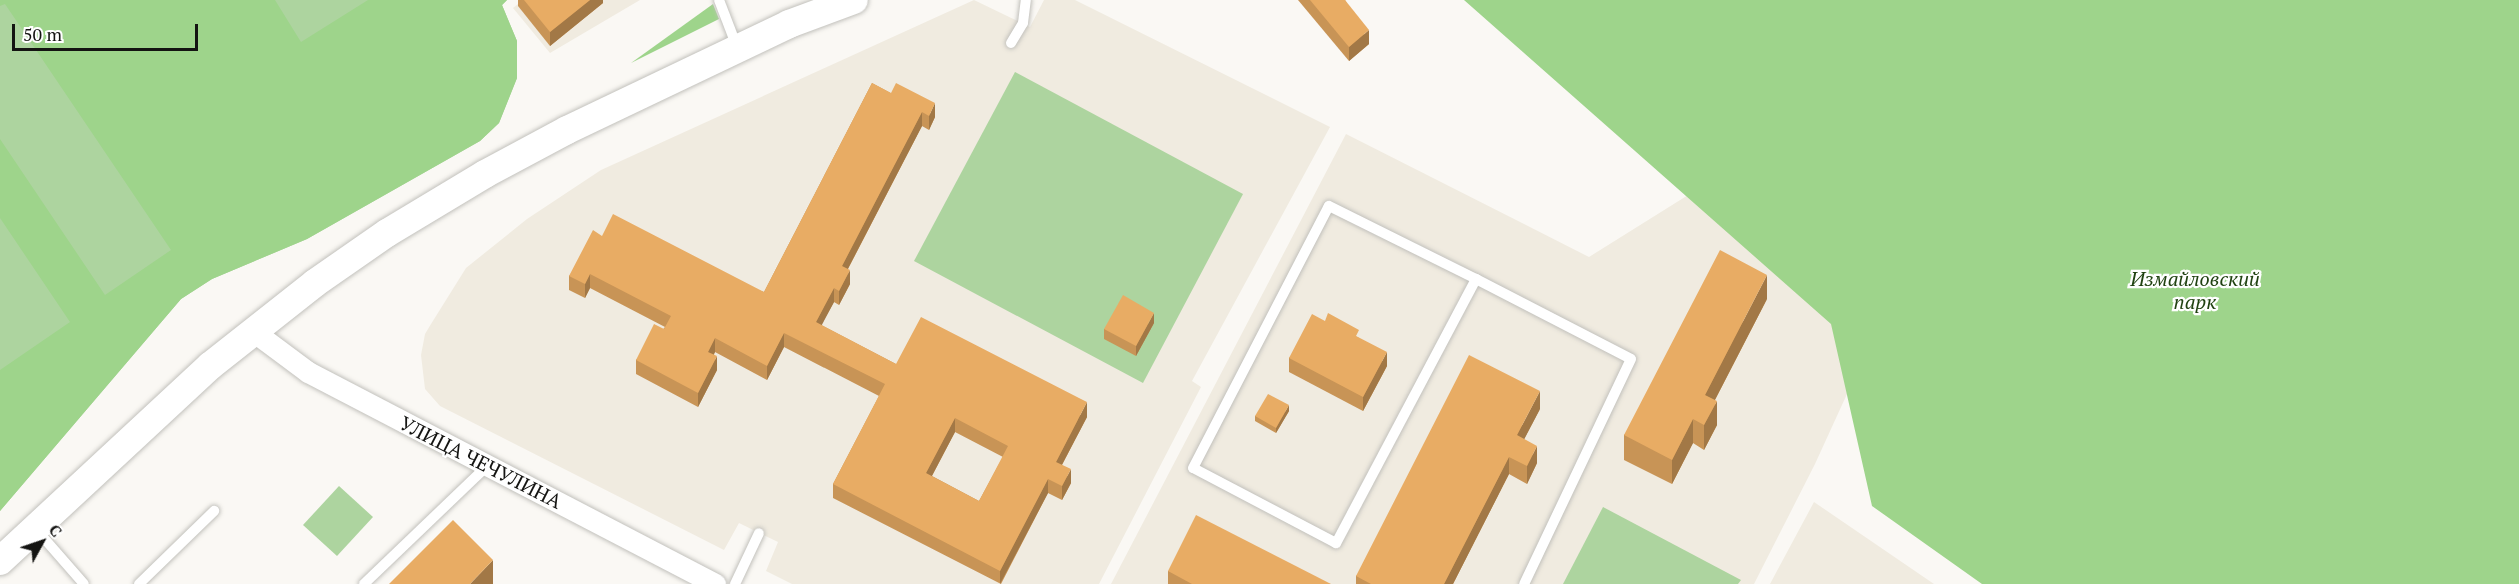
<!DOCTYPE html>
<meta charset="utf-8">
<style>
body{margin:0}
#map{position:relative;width:2519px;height:584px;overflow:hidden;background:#faf8f4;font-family:"PT Serif",serif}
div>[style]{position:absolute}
.built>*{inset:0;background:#f0ebe0}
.green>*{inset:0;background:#add49f}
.forest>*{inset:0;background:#9ed48b}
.roads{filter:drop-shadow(0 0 2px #c2c1bc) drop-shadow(0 0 2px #c2c1bc)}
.service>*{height:10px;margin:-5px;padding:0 5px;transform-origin:5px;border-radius:5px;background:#fff}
.minor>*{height:21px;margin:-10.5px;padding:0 10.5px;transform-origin:10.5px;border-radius:10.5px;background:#fff}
.secondary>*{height:28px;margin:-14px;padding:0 14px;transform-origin:14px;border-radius:14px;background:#fff}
.wall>*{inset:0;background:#c89456}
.shaded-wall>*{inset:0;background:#a27846}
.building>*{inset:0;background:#e8ac64}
span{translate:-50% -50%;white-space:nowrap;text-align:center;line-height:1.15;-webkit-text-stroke:4.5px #fff;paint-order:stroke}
.park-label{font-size:20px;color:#204211;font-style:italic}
.street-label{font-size:20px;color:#141412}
.north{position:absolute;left:12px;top:512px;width:60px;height:60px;-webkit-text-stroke:4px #fff;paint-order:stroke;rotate:50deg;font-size:16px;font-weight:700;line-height:24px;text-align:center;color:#141412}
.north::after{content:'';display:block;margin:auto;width:21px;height:27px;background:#141412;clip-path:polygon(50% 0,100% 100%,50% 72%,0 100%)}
.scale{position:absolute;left:12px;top:24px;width:186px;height:27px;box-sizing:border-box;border:3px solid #141412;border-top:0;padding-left:8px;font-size:18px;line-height:21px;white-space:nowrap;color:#141412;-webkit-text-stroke:4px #fff;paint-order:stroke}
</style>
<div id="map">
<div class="built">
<i style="clip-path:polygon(523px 0,640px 0,550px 53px,513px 8px)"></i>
<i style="clip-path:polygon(974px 0,1030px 27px,1044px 0,1075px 0,1330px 127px,1192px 381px,1201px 387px,1099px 584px,792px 584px,766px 571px,778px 542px,739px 523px,724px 550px,440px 406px,425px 389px,421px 355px,425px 334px,431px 324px,466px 268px,527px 219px,601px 170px)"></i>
<i style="clip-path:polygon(1346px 134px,1589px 257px,1701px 187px,1713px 183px,1863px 359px,1815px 464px,1754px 584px,1111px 584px)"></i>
<i style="clip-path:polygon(1814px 502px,1934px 584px,1770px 584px)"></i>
</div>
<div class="green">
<i style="clip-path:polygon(0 0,507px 0,502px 5px,517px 41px,517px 78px,499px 123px,480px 141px,307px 239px,212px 279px,181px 299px,0 511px)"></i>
<i style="clip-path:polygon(1015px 72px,1243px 194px,1143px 383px,914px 261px)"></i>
<i style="clip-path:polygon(339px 486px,373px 517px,337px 556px,303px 525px)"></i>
<i style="clip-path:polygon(1603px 507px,1741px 580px,1738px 584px,1563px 584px)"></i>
</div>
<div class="forest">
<i style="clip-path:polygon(0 0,275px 0,301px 42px,368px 0,507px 0,502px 5px,517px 41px,517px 78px,499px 123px,480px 141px,307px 239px,212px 279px,181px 299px,0 511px,0 370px,70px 322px,0 218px,0 139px,105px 295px,171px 250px,5px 4px,0 6px)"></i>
<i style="clip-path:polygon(1464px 0,2519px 0,2519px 584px,1982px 584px,1872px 506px,1831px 324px)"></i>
<i style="clip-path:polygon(713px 4px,719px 19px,631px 63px)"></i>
</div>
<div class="roads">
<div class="service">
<i style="left:719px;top:0;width:50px;rotate:69deg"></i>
<i style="left:1011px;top:43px;width:23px;rotate:-59deg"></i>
<i style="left:1023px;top:23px;width:23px;rotate:-83deg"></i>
<i style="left:1476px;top:279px;width:299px;rotate:117.9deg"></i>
<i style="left:1336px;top:543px;width:161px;rotate:-152.3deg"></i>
<i style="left:1193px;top:468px;width:295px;rotate:-62.6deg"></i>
<i style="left:1329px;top:206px;width:164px;rotate:26.4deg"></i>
<i style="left:1476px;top:279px;width:174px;rotate:27.3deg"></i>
<i style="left:1631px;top:359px;width:249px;rotate:115.4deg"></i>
<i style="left:35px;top:528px;width:74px;rotate:48.8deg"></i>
<i style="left:139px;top:584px;width:105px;rotate:-44.2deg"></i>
<i style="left:364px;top:584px;width:170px;rotate:-43.8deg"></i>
<i style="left:735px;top:584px;width:56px;rotate:-64.8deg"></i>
</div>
<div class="minor">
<i style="left:253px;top:331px;width:69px;rotate:36.7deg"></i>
<i style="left:308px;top:372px;width:459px;rotate:27.5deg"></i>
</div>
<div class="secondary">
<i style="left:0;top:561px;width:287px;rotate:-42.9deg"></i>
<i style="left:210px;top:366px;width:134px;rotate:-38.3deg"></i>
<i style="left:315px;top:283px;width:88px;rotate:-34.8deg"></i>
<i style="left:387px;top:233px;width:114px;rotate:-31deg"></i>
<i style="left:485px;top:174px;width:93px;rotate:-28.2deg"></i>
<i style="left:567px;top:130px;width:246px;rotate:-25.5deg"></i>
<i style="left:789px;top:24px;width:69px;rotate:-20.3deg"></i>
</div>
</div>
<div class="wall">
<i style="clip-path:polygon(518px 0,603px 0,603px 3px,550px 46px,518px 6px)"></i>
<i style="clip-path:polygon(1298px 0,1345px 0,1369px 44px,1349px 61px)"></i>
<i style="clip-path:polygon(evenodd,872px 83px,935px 117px,929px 130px,922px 126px,848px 269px,850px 284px,839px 305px,834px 302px,821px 325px,896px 364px,1087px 417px,1062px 465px,1071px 483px,1062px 500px,1048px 493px,1001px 584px,833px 498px,833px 484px,879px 396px,784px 347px,767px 380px,715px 352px,714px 354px,717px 370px,698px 407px,636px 374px,636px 360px,665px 327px,590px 288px,585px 298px,569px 290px,569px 276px,602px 236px,764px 292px,872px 83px,955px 432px,1003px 457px,979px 501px,932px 476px,955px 432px)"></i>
<i style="clip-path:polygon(1767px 299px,1715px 400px,1717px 425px,1704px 450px,1693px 443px,1672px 484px,1624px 460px,1624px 435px)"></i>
<i style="clip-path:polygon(1325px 321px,1359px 338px,1387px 366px,1363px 411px,1289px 372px,1289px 358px)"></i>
<i style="clip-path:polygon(1154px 323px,1136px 356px,1104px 339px,1104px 329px)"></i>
<i style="clip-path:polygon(1540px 409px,1524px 439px,1537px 463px,1527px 484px,1509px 474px,1453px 584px,1356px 584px,1356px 576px)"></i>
<i style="clip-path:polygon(1289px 411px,1276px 433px,1255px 421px,1255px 416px)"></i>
<i style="clip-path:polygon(1168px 571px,1331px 584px,1168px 584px)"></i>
</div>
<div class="shaded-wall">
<i style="clip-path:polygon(590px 0,603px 0,603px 3px,550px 46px,550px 32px)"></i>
<i style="clip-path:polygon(1369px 30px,1369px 44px,1349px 61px,1349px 47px)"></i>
<i style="clip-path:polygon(935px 103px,935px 117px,929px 130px,929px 116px)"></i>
<i style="clip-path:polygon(922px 112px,922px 126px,842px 280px,842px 266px)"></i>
<i style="clip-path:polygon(850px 270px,850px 284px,839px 305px,839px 291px)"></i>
<i style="clip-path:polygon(590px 274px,590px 288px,585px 298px,585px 284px)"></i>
<i style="clip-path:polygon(1767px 275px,1767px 299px,1705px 419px,1705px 395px)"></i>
<i style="clip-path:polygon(834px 288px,834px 302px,816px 336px,816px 322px)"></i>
<i style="clip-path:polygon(1154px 313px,1154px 323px,1136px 356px,1136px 346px)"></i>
<i style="clip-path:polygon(784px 333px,784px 347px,767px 380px,767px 366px)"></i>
<i style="clip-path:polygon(715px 338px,715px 352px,708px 366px,708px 352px)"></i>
<i style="clip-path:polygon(1387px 352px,1387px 366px,1363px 411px,1363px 397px)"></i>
<i style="clip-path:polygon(717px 356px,717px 370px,698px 407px,698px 393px)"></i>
<i style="clip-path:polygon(1540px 391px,1540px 409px,1517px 453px,1517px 435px)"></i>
<i style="clip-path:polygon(1717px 401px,1717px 425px,1704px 450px,1704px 425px)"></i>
<i style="clip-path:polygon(1087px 402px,1087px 417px,1056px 476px,1056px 462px)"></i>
<i style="clip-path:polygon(1289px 405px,1289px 411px,1276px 433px,1276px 428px)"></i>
<i style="clip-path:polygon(955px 418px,955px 432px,926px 487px,926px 473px)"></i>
<i style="clip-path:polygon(1693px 419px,1693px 443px,1672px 484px,1672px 460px)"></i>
<i style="clip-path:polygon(1537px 446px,1537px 463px,1527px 484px,1527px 466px)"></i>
<i style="clip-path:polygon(1509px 457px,1509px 474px,1453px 584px,1444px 584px)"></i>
<i style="clip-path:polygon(1071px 469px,1071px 483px,1062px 500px,1062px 486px)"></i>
<i style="clip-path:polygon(1048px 479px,1048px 493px,1000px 584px,1000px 571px)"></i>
<i style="clip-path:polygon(493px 560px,493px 584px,470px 584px)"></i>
</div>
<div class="building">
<i style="clip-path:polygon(524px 0,590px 0,550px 32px)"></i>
<i style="clip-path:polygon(1310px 0,1345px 0,1369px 30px,1349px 47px)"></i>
<i style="clip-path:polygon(evenodd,872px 83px,891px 93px,896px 83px,935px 103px,929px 116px,922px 112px,842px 266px,850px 270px,839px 291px,834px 288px,816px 322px,896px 364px,921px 317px,1087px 402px,1056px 462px,1071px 469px,1062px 486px,1048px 479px,1000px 571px,833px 484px,885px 384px,784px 333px,767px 366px,715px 338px,708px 352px,717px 356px,698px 393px,636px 360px,654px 324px,664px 329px,671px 316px,590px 274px,585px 284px,569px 276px,593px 230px,602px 236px,613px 214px,764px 292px,872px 83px,955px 418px,1008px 446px,979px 501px,926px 473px,955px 418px)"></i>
<i style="clip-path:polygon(1720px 250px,1767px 275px,1705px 395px,1717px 401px,1704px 425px,1693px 419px,1672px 460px,1624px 435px)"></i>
<i style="clip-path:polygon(1123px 295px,1154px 313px,1136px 346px,1104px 329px)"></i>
<i style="clip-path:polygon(1328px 313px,1359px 330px,1356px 336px,1387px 352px,1363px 397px,1289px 358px,1312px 314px,1325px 321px)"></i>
<i style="clip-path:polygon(1469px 355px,1540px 391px,1517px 435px,1537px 446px,1527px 466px,1509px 457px,1444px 584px,1371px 584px,1356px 576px)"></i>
<i style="clip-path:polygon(1268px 394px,1289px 405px,1276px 428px,1255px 416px)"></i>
<i style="clip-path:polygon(1196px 515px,1331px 584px,1192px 584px,1168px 571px)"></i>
<i style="clip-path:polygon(453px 520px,493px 560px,470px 584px,389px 584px)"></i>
</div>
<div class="park-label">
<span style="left:2195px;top:290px">Измайловский<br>парк</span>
</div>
<div class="street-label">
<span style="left:481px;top:462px;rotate:27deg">УЛИЦА ЧЕЧУЛИНА</span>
</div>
<div class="north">С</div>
<div class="scale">50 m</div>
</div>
